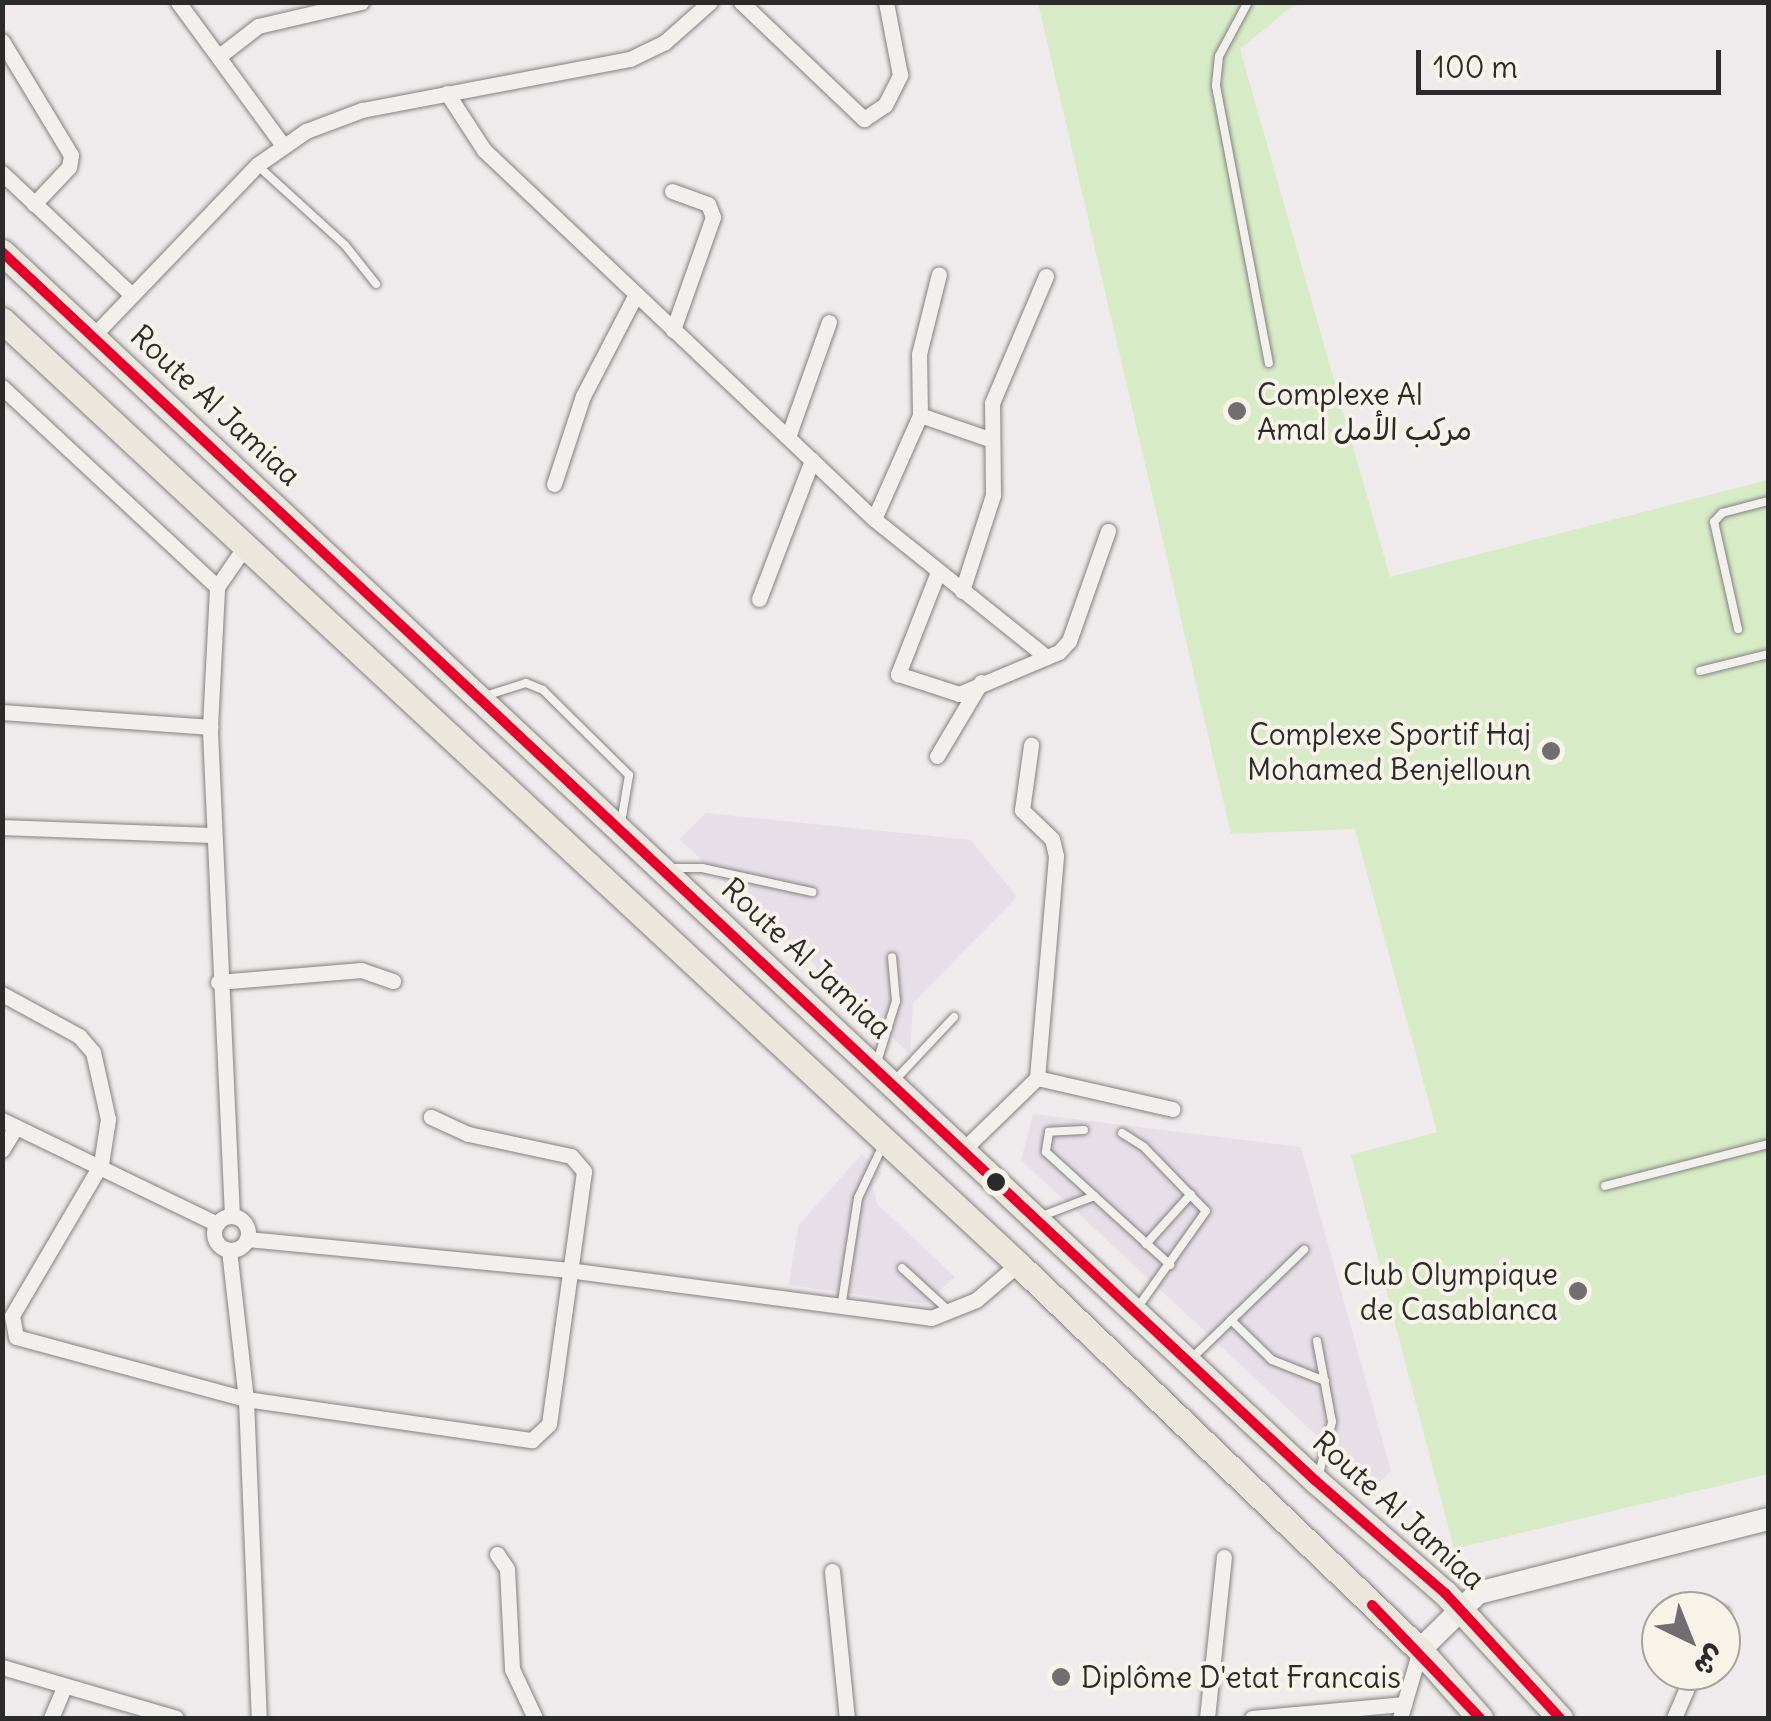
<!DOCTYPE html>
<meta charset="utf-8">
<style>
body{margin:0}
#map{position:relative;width:1771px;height:1721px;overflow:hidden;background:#efeaeb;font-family:Delius,"Playpen Sans Arabic",sans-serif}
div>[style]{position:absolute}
.built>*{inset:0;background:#e7dfe8}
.green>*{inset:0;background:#d7ebc6}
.roads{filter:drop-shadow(0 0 2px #838181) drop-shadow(0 0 2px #838181)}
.lane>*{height:8px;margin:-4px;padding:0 4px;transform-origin:4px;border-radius:4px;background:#f2f0ed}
.street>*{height:15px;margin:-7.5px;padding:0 7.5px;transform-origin:7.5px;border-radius:7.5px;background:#f2f0ed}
.street>.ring{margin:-7.5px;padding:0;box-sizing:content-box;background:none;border:15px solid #f2f0ed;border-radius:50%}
.secondary>*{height:22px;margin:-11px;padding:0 11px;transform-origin:11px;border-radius:11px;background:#f2f0ed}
.primary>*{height:25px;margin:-12.5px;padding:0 12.5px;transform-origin:12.5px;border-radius:12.5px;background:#ebe7df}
.bus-1>*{height:10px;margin:-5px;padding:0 5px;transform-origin:5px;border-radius:5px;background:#e4002b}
.dots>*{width:28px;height:28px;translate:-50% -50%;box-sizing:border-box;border:5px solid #f7f3e8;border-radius:50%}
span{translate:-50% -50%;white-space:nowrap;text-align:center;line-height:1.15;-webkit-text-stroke:8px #f7f3e8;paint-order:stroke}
.poi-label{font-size:30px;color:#2b2b2b}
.left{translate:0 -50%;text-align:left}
.right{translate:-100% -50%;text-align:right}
.street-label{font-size:30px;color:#2b2b2b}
.frame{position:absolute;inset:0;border:5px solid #2b2b2b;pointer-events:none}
.north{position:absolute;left:1641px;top:1591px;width:100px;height:100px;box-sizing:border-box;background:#f7f3e8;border:2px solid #a5a39c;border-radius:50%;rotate:137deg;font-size:28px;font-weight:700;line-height:40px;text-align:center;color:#2b2b2b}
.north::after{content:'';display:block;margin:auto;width:35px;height:45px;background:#706e6e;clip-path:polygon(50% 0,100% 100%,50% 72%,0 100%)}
.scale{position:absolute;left:1416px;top:50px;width:305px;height:45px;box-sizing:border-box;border:5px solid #2b2b2b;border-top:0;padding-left:12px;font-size:30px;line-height:35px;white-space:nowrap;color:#2b2b2b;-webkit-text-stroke:8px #f7f3e8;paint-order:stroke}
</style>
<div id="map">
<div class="built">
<i style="clip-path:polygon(706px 813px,971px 840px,1017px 897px,913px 1003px,910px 1054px,679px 839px)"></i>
<i style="clip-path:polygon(1033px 1114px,1301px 1147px,1391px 1471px,1373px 1488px,1021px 1160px)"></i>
<i style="clip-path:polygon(862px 1154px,882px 1173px,873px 1187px,877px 1204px,955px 1277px,925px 1304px,789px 1285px,798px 1226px)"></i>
</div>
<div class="green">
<i style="clip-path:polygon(1038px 3px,1306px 3px,1291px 7px,1240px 49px,1390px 577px,1768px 480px,1768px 1474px,1454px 1549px,1351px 1155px,1437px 1132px,1355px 829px,1231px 834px)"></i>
</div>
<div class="roads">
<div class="lane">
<i style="left:1248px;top:2px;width:61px;rotate:118.2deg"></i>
<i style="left:1219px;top:56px;width:30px;rotate:96deg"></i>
<i style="left:1216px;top:86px;width:282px;rotate:79.2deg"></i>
<i style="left:257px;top:165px;width:119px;rotate:42.3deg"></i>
<i style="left:345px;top:245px;width:50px;rotate:51.5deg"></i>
<i style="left:1738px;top:629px;width:110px;rotate:-102.6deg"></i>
<i style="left:1714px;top:522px;width:12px;rotate:-48deg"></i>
<i style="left:1722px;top:513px;width:48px;rotate:-14.6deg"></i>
<i style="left:1700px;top:671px;width:70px;rotate:-14deg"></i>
<i style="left:485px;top:696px;width:43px;rotate:-17.6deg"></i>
<i style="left:526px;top:683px;width:18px;rotate:22deg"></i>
<i style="left:543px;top:690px;width:121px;rotate:44.7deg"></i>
<i style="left:629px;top:775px;width:49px;rotate:99.5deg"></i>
<i style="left:669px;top:868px;width:33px"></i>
<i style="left:702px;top:868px;width:113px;rotate:12.3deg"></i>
<i style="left:877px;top:1062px;width:64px;rotate:-72.7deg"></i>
<i style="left:896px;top:1001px;width:44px;rotate:-95.2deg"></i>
<i style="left:896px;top:1079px;width:85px;rotate:-46.9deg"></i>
<i style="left:1084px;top:1130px;width:35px;rotate:177deg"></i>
<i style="left:1049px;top:1132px;width:20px;rotate:99deg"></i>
<i style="left:1046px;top:1152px;width:168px;rotate:42.3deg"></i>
<i style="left:1122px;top:1133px;width:26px;rotate:32deg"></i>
<i style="left:1144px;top:1147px;width:89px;rotate:45.9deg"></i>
<i style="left:1206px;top:1211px;width:118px;rotate:125.3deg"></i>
<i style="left:1605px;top:1186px;width:168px;rotate:-14.4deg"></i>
<i style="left:1042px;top:1216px;width:56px;rotate:-21deg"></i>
<i style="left:1146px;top:1244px;width:67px;rotate:-48deg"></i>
<i style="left:902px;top:1268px;width:65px;rotate:42.5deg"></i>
<i style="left:841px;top:1308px;width:111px;rotate:-81.2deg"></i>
<i style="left:858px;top:1198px;width:59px;rotate:-64.7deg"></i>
<i style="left:1231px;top:1320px;width:57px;rotate:44.3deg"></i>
<i style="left:1272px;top:1360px;width:57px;rotate:21.6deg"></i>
<i style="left:1317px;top:1341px;width:82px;rotate:79.5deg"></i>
<i style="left:1332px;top:1422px;width:58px;rotate:104deg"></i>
<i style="left:1192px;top:1358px;width:156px;rotate:-44deg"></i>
</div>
<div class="street">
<i style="left:178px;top:2px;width:176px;rotate:53.8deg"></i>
<i style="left:741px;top:2px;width:170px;rotate:43.6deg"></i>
<i style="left:864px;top:119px;width:25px;rotate:-34deg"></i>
<i style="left:885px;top:105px;width:34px;rotate:-63deg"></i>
<i style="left:900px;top:75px;width:74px;rotate:-100.9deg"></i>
<i style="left:2px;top:41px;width:133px;rotate:58.8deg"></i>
<i style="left:71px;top:155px;width:12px;rotate:99deg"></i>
<i style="left:69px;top:167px;width:51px;rotate:133.4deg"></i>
<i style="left:218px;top:57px;width:51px;rotate:-37.8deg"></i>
<i style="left:258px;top:26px;width:106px;rotate:-13.1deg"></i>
<i style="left:447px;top:93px;width:68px;rotate:57deg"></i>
<i style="left:484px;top:150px;width:537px;rotate:43.42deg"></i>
<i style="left:874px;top:519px;width:221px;rotate:38.7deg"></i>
<i style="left:2px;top:173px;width:178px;rotate:43.2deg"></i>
<i style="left:672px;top:191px;width:38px;rotate:20deg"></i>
<i style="left:708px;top:204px;width:14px;rotate:69deg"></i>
<i style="left:713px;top:217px;width:120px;rotate:109.5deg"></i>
<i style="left:94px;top:335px;width:236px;rotate:-46.2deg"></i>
<i style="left:257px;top:165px;width:60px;rotate:-34.8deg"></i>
<i style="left:306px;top:131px;width:60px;rotate:-20.6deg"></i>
<i style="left:362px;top:110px;width:273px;rotate:-10.8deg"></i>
<i style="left:630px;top:59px;width:39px;rotate:-26deg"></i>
<i style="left:665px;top:42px;width:60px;rotate:-41.6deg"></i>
<i style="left:2px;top:387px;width:294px;rotate:42.9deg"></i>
<i style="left:920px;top:415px;width:76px;rotate:19.1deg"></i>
<i style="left:788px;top:437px;width:122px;rotate:-70.4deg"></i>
<i style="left:554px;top:484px;width:93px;rotate:-71.8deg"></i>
<i style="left:583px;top:396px;width:115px;rotate:-62.5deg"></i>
<i style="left:874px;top:519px;width:114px;rotate:-66.1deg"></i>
<i style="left:920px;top:415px;width:61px;rotate:-90.9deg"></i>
<i style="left:919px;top:354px;width:82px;rotate:-76deg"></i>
<i style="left:938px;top:572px;width:110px;rotate:111.4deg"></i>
<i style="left:898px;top:674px;width:64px;rotate:18.2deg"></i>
<i style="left:959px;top:694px;width:108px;rotate:-22.8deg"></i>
<i style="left:1059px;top:652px;width:15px;rotate:-48deg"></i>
<i style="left:1069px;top:641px;width:117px;rotate:-70.5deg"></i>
<i style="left:962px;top:591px;width:101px;rotate:-72.1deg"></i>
<i style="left:993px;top:495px;width:92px;rotate:-90.6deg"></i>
<i style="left:992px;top:403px;width:138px;rotate:-67deg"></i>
<i style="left:759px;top:599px;width:149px;rotate:-69.1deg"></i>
<i style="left:2px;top:712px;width:209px;rotate:4.1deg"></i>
<i style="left:937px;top:756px;width:86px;rotate:-59.3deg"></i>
<i style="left:2px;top:827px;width:208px;rotate:2.2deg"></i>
<i style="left:218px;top:982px;width:144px;rotate:-4.8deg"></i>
<i style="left:361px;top:970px;width:34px;rotate:19deg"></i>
<i style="left:2px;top:994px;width:88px;rotate:28.6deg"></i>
<i style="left:79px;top:1036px;width:21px;rotate:49deg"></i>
<i style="left:93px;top:1052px;width:69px;rotate:77.4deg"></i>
<i style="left:108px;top:1119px;width:46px;rotate:98.8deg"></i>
<i style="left:101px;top:1164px;width:176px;rotate:120.4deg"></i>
<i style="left:12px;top:1316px;width:21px;rotate:79deg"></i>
<i style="left:16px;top:1337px;width:238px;rotate:15.1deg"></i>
<i style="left:246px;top:1399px;width:289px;rotate:8.2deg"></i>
<i style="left:532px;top:1440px;width:23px;rotate:-43deg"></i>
<i style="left:549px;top:1424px;width:255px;rotate:-82.1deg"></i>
<i style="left:584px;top:1171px;width:20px;rotate:-131deg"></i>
<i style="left:571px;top:1156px;width:105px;rotate:-167.9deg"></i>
<i style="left:468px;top:1134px;width:41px;rotate:-155.3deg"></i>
<i style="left:1037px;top:1078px;width:139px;rotate:12.9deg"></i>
<i style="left:2px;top:1120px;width:239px;rotate:25.8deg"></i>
<i style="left:964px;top:1149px;width:102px;rotate:-44.2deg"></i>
<i style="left:1037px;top:1078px;width:223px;rotate:-85.1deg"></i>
<i style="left:1056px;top:856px;width:17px;rotate:-103deg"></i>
<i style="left:1052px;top:839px;width:42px;rotate:-136deg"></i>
<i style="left:1022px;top:810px;width:66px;rotate:-82.1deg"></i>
<i style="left:2px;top:1150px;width:27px;rotate:-59deg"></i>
<i class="ring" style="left:214px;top:1216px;width:19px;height:19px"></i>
<i style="left:232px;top:1216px;width:489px;rotate:-92.6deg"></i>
<i style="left:210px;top:727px;width:140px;rotate:-87.1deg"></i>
<i style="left:217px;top:587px;width:47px;rotate:-55.3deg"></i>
<i style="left:247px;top:1239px;width:322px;rotate:5.5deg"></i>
<i style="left:568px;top:1270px;width:366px;rotate:7.5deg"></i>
<i style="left:931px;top:1318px;width:48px;rotate:-21.8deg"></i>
<i style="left:976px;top:1300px;width:55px;rotate:-40.6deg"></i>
<i style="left:229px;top:1250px;width:150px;rotate:83.5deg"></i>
<i style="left:246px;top:1399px;width:319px;rotate:87.7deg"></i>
<i style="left:497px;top:1554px;width:18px;rotate:56deg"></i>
<i style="left:507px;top:1569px;width:100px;rotate:87.1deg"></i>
<i style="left:512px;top:1669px;width:54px;rotate:64.9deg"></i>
<i style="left:832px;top:1571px;width:148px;rotate:84.2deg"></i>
<i style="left:1721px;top:1616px;width:3px;rotate:-72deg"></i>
<i style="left:2px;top:1667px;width:181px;rotate:16.3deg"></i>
<i style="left:51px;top:1718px;width:30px;rotate:-67deg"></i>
<i style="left:1207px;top:1718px;width:162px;rotate:-84deg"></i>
<i style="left:1252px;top:1718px;width:153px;rotate:-5.3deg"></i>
<i style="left:1400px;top:1718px;width:71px;rotate:-73.6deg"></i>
<i style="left:1674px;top:1718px;width:51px;rotate:-66.9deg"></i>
</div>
<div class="secondary">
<i style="left:1420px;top:1650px;width:81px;rotate:-44.5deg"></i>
<i style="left:1478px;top:1593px;width:299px;rotate:-14.3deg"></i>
</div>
<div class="primary">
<i style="left:2px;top:252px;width:1799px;rotate:43.09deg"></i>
<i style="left:1316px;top:1481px;width:171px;rotate:41deg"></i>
<i style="left:1445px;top:1593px;width:170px;rotate:47.4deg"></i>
<i style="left:2px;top:320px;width:1387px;rotate:42.9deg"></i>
<i style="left:1018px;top:1264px;width:557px;rotate:43.84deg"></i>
<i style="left:1420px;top:1650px;width:91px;rotate:48.6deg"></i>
</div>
</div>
<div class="bus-1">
<i style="left:2px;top:252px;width:1799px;rotate:43.09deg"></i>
<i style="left:1316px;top:1481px;width:171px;rotate:41deg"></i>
<i style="left:1445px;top:1593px;width:170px;rotate:47.4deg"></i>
<i style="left:1372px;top:1605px;width:156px;rotate:46.3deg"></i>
</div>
<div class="dots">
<i style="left:1237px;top:411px;background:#706e6e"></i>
<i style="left:1551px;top:751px;background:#706e6e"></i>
<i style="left:996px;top:1182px;background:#2b2b2b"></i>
<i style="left:1578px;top:1291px;background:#706e6e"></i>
<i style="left:1061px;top:1677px;background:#706e6e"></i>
</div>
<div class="poi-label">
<span class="left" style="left:1257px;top:411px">Complexe Al<br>Amal مركب الأمل</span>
<span class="right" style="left:1531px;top:751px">Complexe Sportif Haj<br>Mohamed Benjelloun</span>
<span class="right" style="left:1558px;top:1291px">Club Olympique<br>de Casablanca</span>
<span class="left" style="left:1081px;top:1677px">Diplôme D'etat Francais</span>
</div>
<div class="street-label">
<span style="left:216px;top:405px;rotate:43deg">Route Al Jamiaa</span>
<span style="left:807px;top:958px;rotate:43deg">Route Al Jamiaa</span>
<span style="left:1399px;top:1510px;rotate:42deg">Route Al Jamiaa</span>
</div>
<div class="frame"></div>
<div class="north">ش</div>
<div class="scale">100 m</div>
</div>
